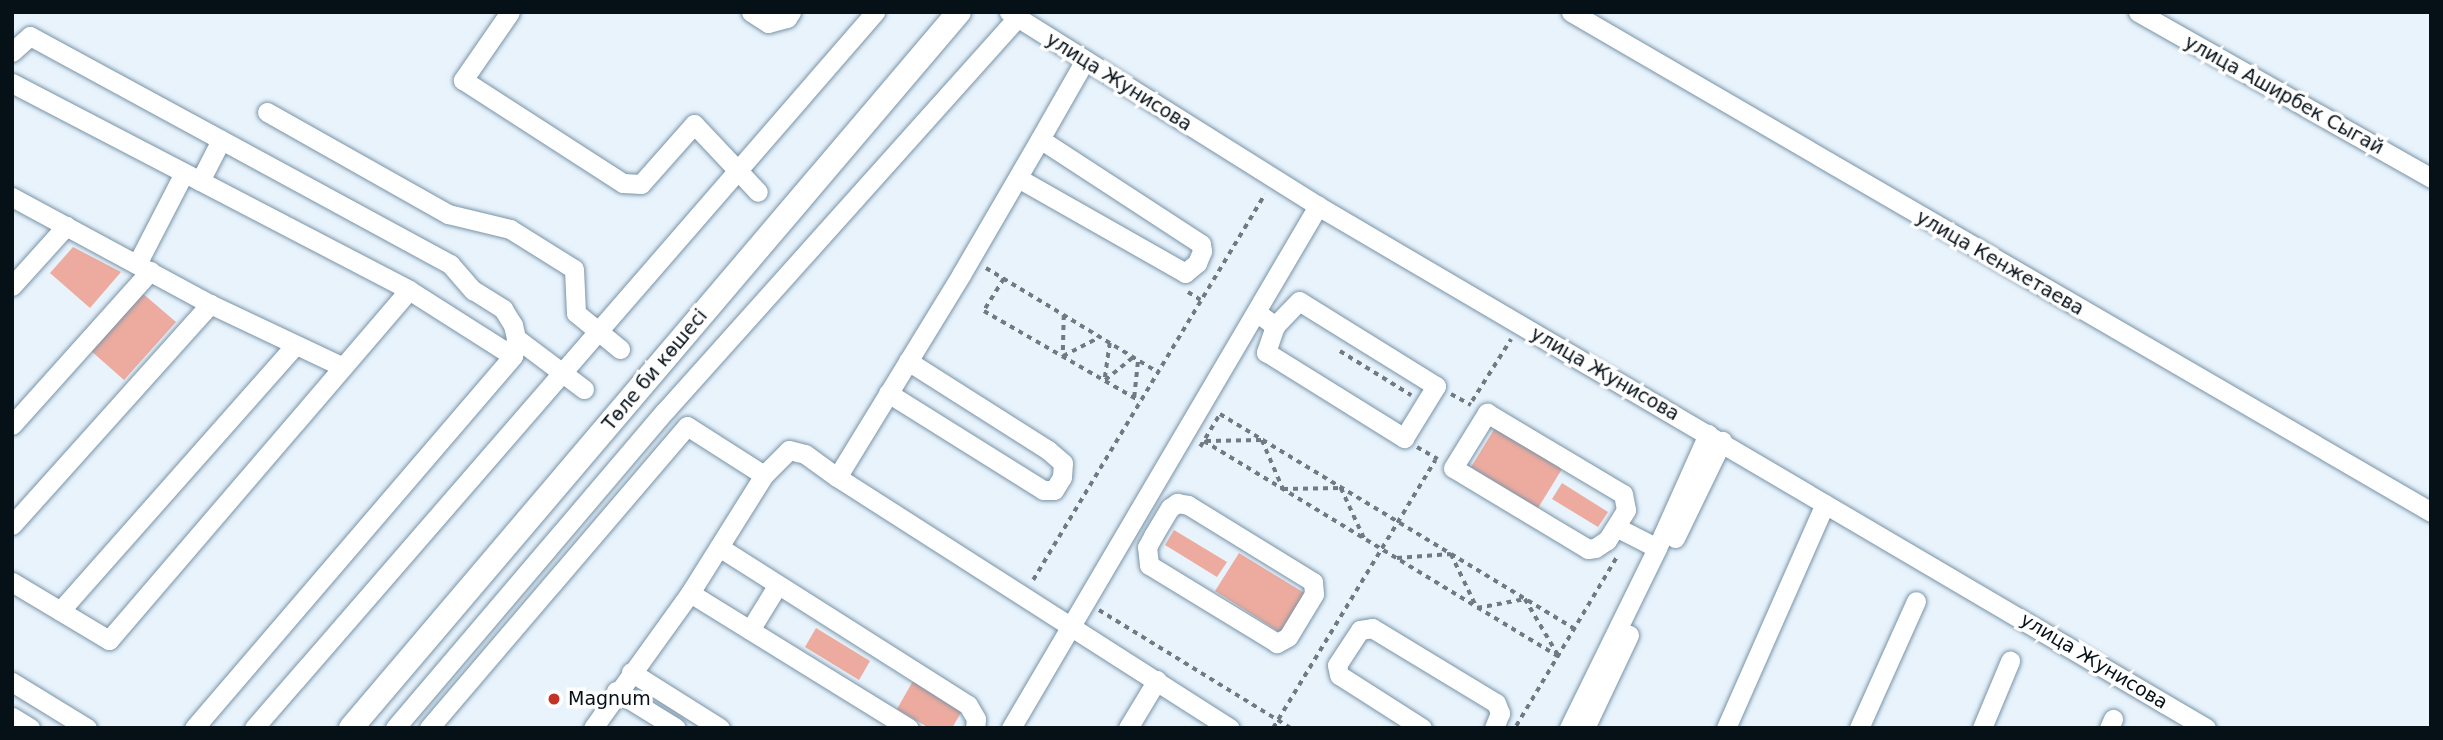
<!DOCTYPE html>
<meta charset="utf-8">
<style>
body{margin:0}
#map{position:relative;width:2443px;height:740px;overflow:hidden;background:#e8f3fc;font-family:"DejaVu Sans",sans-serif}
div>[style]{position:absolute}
.green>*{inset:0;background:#edab9f}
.path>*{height:3.5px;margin-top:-1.75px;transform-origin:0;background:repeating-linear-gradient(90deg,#6f7a82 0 5px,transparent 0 10px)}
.roads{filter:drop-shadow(0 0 2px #7893a7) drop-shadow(0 0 2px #7893a7)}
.minor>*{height:19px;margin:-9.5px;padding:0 9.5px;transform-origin:9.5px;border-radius:9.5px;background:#fff}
.major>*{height:24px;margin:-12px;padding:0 12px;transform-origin:12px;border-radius:12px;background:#fff}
.dots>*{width:19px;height:19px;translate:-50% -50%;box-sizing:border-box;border:4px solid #fff;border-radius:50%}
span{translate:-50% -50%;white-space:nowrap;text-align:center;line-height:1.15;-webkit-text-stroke:7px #fff;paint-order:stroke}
.street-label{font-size:19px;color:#061017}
.poi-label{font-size:19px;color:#061017}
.left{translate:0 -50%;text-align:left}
.frame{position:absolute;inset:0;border:14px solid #061017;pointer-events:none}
</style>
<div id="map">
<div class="green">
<i style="clip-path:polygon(73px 247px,121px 272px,90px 308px,50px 273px)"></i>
<i style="clip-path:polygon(141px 292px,176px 322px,124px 380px,90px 350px)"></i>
<i style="clip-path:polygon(1495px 428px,1562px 469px,1538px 508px,1471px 467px)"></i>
<i style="clip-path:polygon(1562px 483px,1608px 512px,1598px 527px,1552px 499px)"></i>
<i style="clip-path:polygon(1174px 530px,1227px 562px,1217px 577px,1165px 545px)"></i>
<i style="clip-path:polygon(1239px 553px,1306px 594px,1281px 633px,1215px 591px)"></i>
<i style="clip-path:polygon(816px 628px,870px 661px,859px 680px,805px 647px)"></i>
<i style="clip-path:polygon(913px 681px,962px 711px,952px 728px,929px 728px,897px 709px)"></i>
</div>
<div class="path">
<i style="left:986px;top:268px;width:201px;rotate:31.2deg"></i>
<i style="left:1004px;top:279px;width:38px;rotate:122deg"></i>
<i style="left:984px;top:311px;width:180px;rotate:30deg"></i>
<i style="left:1188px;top:292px;width:15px;rotate:32deg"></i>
<i style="left:1064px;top:315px;width:41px;rotate:91.4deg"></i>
<i style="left:1063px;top:356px;width:42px;rotate:-27.2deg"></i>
<i style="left:1110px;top:343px;width:37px;rotate:98deg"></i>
<i style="left:1105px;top:380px;width:36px;rotate:-39deg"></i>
<i style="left:1340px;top:351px;width:84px;rotate:31.8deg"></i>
<i style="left:1451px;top:394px;width:23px;rotate:29deg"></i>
<i style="left:1134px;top:397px;width:38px;rotate:-84deg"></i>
<i style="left:1472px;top:401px;width:73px;rotate:-57.8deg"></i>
<i style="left:1204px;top:441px;width:416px;rotate:31.3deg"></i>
<i style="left:1206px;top:441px;width:56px;rotate:-1deg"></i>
<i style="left:1262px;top:440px;width:53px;rotate:66.8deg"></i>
<i style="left:1283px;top:489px;width:58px;rotate:-1deg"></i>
<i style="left:1341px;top:488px;width:55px;rotate:65.3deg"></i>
<i style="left:1200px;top:447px;width:39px;rotate:-59deg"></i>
<i style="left:1220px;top:414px;width:415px;rotate:31.2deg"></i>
<i style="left:1417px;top:447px;width:24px;rotate:30deg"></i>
<i style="left:1397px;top:558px;width:54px;rotate:-4.2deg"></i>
<i style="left:1451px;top:554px;width:60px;rotate:64.3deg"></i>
<i style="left:1477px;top:608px;width:49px;rotate:-10.6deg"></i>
<i style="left:1525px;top:599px;width:65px;rotate:59.5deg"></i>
<i style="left:1033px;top:580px;width:450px;rotate:-59deg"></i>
<i style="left:1099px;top:610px;width:225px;rotate:31.6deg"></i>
<i style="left:1516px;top:726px;width:196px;rotate:-59.2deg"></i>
<i style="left:1273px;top:728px;width:313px;rotate:-58.8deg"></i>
</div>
<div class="roads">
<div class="minor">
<i style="left:510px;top:12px;width:83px;rotate:124.7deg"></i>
<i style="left:463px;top:80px;width:190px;rotate:32.8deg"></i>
<i style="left:623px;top:183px;width:18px;rotate:3deg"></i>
<i style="left:641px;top:184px;width:80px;rotate:-48.5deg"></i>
<i style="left:694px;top:124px;width:93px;rotate:46.7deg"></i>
<i style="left:751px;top:12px;width:20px;rotate:33deg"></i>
<i style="left:768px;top:23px;width:20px;rotate:-15deg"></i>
<i style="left:787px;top:18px;width:7px;rotate:-56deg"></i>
<i style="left:1009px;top:12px;width:365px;rotate:32.1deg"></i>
<i style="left:1318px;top:206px;width:1030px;rotate:30.45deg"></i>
<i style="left:1571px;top:12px;width:995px;rotate:30.17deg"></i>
<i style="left:2138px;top:12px;width:337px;rotate:29.5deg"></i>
<i style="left:12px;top:52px;width:24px;rotate:-42deg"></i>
<i style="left:30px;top:36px;width:478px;rotate:28.5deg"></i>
<i style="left:450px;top:264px;width:35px;rotate:49deg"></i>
<i style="left:473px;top:290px;width:36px;rotate:32deg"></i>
<i style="left:503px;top:309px;width:19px;rotate:58deg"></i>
<i style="left:513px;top:325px;width:13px;rotate:77deg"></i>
<i style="left:516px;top:338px;width:18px;rotate:99deg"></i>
<i style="left:513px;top:356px;width:490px;rotate:130.6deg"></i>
<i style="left:12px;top:83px;width:448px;rotate:27.5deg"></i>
<i style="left:409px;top:290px;width:123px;rotate:32.4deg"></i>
<i style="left:267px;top:112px;width:208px;rotate:29.4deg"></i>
<i style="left:448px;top:214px;width:64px;rotate:13.6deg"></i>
<i style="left:510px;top:229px;width:75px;rotate:32deg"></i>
<i style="left:574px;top:269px;width:44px;rotate:87.4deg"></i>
<i style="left:576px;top:313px;width:57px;rotate:39.3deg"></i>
<i style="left:1040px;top:139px;width:157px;rotate:120.2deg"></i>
<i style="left:961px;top:275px;width:237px;rotate:121.5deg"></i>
<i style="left:837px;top:477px;width:466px;rotate:32.6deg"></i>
<i style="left:1018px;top:178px;width:192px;rotate:29.6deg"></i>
<i style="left:1185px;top:273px;width:16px;rotate:-40deg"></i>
<i style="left:1197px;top:263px;width:13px;rotate:-67deg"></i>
<i style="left:1202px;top:251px;width:7px;rotate:-98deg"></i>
<i style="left:1201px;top:244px;width:192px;rotate:-146.9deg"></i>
<i style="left:1040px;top:139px;width:91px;rotate:-60.3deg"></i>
<i style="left:200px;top:181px;width:46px;rotate:-62.9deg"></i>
<i style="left:12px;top:197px;width:225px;rotate:28.4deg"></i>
<i style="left:210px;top:304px;width:147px;rotate:25.3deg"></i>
<i style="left:137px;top:264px;width:102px;rotate:-62.7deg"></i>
<i style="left:12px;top:286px;width:81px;rotate:-48deg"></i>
<i style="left:1256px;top:312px;width:24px;rotate:36deg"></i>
<i style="left:1275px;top:326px;width:28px;rotate:109deg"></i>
<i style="left:1266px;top:352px;width:163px;rotate:31.9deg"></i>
<i style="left:1404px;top:438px;width:61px;rotate:-58.4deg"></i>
<i style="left:1436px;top:386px;width:161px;rotate:-148.2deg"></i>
<i style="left:1299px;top:301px;width:35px;rotate:134deg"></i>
<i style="left:516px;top:338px;width:85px;rotate:36.9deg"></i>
<i style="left:888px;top:393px;width:183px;rotate:32deg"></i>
<i style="left:1043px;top:490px;width:11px"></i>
<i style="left:1054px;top:490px;width:15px;rotate:-58deg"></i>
<i style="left:1062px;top:477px;width:14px;rotate:-86deg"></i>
<i style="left:1063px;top:463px;width:20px;rotate:-139deg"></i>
<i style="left:1048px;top:450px;width:166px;rotate:-147.6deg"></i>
<i style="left:1487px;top:413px;width:158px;rotate:30.8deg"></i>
<i style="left:1623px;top:494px;width:16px;rotate:79deg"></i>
<i style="left:1626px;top:510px;width:36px;rotate:122deg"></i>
<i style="left:1607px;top:540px;width:14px;rotate:146deg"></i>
<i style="left:1595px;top:548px;width:7px;rotate:172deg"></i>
<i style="left:1588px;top:549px;width:157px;rotate:-149deg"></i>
<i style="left:1453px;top:468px;width:65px;rotate:-58.3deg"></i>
<i style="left:12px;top:425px;width:207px;rotate:-48.1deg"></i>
<i style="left:764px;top:475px;width:35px;rotate:-45deg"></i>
<i style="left:789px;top:450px;width:16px;rotate:14deg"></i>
<i style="left:805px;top:454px;width:39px;rotate:36deg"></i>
<i style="left:1177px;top:503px;width:11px;rotate:10deg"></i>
<i style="left:1188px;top:505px;width:147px;rotate:31.6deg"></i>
<i style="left:1313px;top:582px;width:12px;rotate:85deg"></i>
<i style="left:1314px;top:594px;width:50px;rotate:121.2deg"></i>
<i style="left:1288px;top:637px;width:13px;rotate:151deg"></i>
<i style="left:1277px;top:643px;width:150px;rotate:-148.6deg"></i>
<i style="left:1149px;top:565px;width:18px;rotate:-96deg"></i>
<i style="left:1147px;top:547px;width:13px;rotate:-61deg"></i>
<i style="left:1153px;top:536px;width:33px;rotate:-59deg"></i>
<i style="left:1170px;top:508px;width:9px;rotate:-36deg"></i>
<i style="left:12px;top:525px;width:297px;rotate:-48.1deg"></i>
<i style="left:1616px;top:527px;width:46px;rotate:27.1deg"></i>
<i style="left:1675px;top:538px;width:108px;rotate:-64.1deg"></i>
<i style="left:719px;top:547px;width:295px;rotate:32.4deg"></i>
<i style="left:968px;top:705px;width:16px;rotate:60deg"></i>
<i style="left:976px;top:719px;width:9px;rotate:96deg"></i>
<i style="left:12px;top:582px;width:113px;rotate:30.9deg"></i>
<i style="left:109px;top:640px;width:461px;rotate:-49.4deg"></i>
<i style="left:690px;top:593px;width:257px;rotate:31.7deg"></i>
<i style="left:60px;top:611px;width:355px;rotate:-48.5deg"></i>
<i style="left:750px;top:630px;width:52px;rotate:-58.5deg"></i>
<i style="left:631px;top:672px;width:105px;rotate:32.2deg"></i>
<i style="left:12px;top:682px;width:88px;rotate:31.5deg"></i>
<i style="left:616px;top:691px;width:70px;rotate:31.7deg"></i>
<i style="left:12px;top:717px;width:21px;rotate:31deg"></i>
<i style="left:254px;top:728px;width:948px;rotate:-49.06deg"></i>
<i style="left:395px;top:728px;width:416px;rotate:-49.6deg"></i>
<i style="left:665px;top:411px;width:528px;rotate:-48.15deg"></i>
<i style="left:429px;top:728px;width:397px;rotate:-49.5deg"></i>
<i style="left:687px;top:426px;width:91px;rotate:32.5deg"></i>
<i style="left:764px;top:475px;width:139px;rotate:122.1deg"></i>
<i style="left:690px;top:593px;width:166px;rotate:125.7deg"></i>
<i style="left:1011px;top:728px;width:606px;rotate:-59.54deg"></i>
<i style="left:1128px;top:728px;width:56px;rotate:-58.9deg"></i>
<i style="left:1422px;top:728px;width:98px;rotate:-147.4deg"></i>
<i style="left:1339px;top:675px;width:10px;rotate:-101deg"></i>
<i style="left:1337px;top:665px;width:42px;rotate:-56.7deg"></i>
<i style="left:1360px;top:630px;width:12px;rotate:-9deg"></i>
<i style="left:1372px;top:628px;width:145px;rotate:31.2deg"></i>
<i style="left:1496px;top:703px;width:11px;rotate:68deg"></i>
<i style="left:1500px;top:713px;width:16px;rotate:112deg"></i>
<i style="left:1569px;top:728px;width:200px;rotate:-63.9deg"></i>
<i style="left:1657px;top:548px;width:125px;rotate:-65.9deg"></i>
<i style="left:1585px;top:728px;width:103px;rotate:-64.7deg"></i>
<i style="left:1726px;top:728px;width:245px;rotate:-66.2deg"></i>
<i style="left:1859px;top:728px;width:139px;rotate:-65.8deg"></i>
<i style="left:1982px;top:728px;width:73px;rotate:-67.3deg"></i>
<i style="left:2109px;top:728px;width:10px;rotate:-66deg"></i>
</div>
<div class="major">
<i style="left:351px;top:728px;width:939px;rotate:-49.66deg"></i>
</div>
</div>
<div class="dots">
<i style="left:554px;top:699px;background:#c23526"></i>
</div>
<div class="street-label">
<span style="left:1119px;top:82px;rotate:32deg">улица Жунисова</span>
<span style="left:2284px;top:95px;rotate:29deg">улица Аширбек Сыгай</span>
<span style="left:2000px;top:263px;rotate:30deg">улица Кенжетаева</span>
<span style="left:655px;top:370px;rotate:-50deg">Төле би көшесі</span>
<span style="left:1605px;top:374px;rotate:30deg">улица Жунисова</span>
<span style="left:2094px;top:661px;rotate:31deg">улица Жунисова</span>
</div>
<div class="poi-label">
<span class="left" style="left:568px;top:699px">Magnum</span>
</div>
<div class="frame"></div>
</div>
